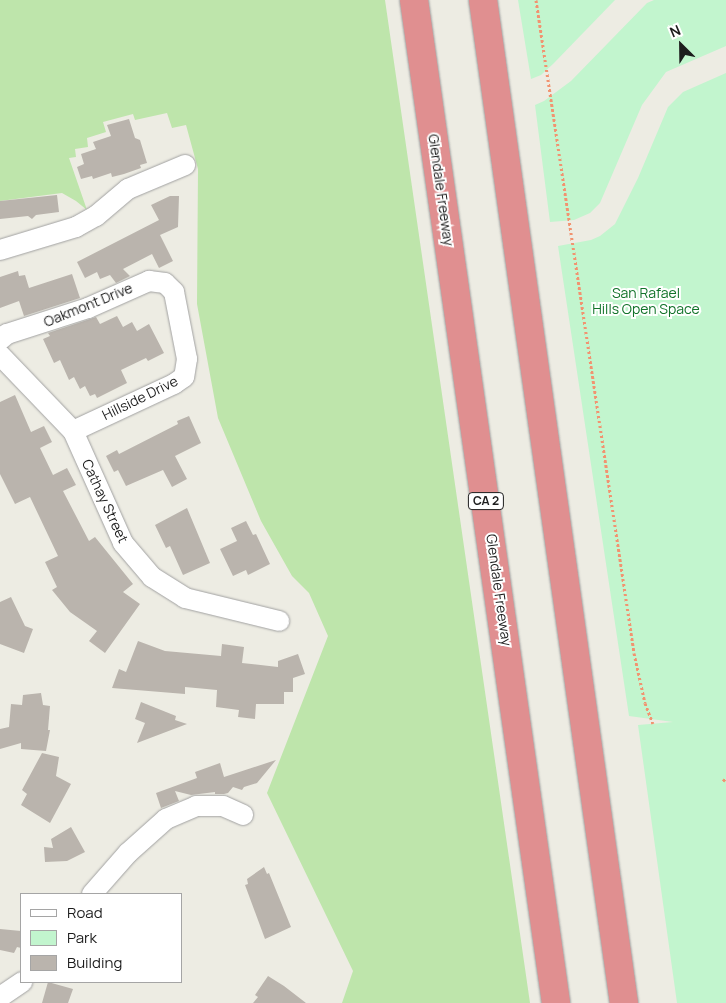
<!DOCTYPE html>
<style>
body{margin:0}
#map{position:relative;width:726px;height:1003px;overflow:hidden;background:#edece3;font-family:Manrope,sans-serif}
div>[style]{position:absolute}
.grass>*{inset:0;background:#bee5ab}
.park>*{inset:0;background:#c2f5ce}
.building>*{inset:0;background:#bab4ad}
.path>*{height:3px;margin-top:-1.5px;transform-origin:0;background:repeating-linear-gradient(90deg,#f19370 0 2.5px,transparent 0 5px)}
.roads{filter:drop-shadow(0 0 1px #a1a1a1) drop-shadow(0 0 1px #a1a1a1)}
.minor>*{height:20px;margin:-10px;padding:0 10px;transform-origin:10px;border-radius:10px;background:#fff}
.motorway>*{height:28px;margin:-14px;padding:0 14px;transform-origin:14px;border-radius:14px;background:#e08f90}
span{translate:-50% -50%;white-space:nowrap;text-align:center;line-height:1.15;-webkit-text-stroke:4px #fff;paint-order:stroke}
.shield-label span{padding:1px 4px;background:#fff;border:1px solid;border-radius:4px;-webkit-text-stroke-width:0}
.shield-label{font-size:12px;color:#1d1d1d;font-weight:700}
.street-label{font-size:14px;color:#1d1d1d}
.park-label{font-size:14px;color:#12732a}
.legend{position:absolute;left:20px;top:893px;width:162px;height:90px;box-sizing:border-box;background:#fff;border:1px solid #a5a5a5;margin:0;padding:6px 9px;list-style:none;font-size:15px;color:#1d1d1d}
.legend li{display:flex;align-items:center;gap:10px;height:25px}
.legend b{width:25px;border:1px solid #a5a5a5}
.north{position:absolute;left:656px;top:20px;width:50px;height:50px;-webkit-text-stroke:4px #fff;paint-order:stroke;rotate:337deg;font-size:14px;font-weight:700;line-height:20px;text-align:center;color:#1d1d1d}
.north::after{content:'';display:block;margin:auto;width:18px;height:22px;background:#1d1d1d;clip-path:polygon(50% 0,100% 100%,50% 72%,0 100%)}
</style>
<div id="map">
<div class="grass">
<i style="clip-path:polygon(0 0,385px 0,530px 1003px,342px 1003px,353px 971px,267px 793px,328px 636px,309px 593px,292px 576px,261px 521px,218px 418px,197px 304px,198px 169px,186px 125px,172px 128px,167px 113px,135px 120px,133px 114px,103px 122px,106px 132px,87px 138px,88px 147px,75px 149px,76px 157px,69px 158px,87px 210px,76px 201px,62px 193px,0 201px)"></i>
</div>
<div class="park">
<i style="clip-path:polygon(518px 0,615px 0,553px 64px,541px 75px,531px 79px)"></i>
<i style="clip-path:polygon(654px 0,726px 0,726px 46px,666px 72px,642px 105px,600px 203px,590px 213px,574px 220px,550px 222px,535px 105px,544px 101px,571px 81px,647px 3px)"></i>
<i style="clip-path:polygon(726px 73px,726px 1003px,677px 1003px,638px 725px,673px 722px,629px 716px,558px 246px,591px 240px,600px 236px,615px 224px,638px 178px,668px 107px,683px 92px)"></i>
</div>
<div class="building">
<i style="clip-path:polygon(129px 119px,135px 138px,140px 140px,147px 163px,140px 165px,141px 168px,124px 174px,112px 177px,111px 173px,93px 179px,92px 176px,81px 179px,77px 167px,84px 164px,81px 154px,96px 149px,93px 142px,111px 136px,107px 125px)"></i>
<i style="clip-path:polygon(57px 195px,59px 212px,36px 215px,32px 219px,28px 216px,0 219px,0 201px)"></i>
<i style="clip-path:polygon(170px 196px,179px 196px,178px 227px,160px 235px,173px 261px,159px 268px,152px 254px,123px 269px,130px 276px,116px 283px,110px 275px,100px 279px,97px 272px,85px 278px,77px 262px,159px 220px,151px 205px)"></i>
<i style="clip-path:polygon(18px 271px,19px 276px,25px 275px,29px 288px,72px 274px,80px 298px,24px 316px,19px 301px,0 308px,0 277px)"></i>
<i style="clip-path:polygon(117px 316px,123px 327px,132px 322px,137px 331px,149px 324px,164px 353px,148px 361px,146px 358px,121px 370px,127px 383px,97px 398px,95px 394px,90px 396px,85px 386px,80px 389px,74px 377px,69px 380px,60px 360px,54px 363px,43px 339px,50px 336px,48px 333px,96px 317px,100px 324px)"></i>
<i style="clip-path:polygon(15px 395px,31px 432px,44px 426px,52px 442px,40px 448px,53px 475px,67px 468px,76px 485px,63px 491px,89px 541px,95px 537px,133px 584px,123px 592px,140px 604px,105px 653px,89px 641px,97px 631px,70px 612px,52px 590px,57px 587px,45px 562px,58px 556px,30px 497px,15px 504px,0 474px,0 402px)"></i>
<i style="clip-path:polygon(189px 416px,201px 443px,175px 456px,187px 479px,172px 487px,163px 470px,126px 486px,118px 470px,114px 472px,106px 456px,117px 450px,119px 454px,178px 424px,177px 421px)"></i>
<i style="clip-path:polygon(187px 508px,210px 563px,183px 575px,170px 546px,166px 548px,155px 525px)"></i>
<i style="clip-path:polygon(246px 521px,253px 535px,256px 534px,270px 564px,248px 575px,246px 570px,233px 576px,220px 549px,237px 541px,231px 528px)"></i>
<i style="clip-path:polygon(11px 597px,25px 626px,33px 629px,24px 653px,0 644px,0 602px)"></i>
<i style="clip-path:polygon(138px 641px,165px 651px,221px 656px,222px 644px,244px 647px,242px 663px,278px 667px,278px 661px,298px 654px,305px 674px,293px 678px,293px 692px,284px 692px,284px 704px,256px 704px,255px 719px,238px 717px,239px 710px,216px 707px,217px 690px,185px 687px,185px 694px,112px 688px,119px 669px,126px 672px)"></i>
<i style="clip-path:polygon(41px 693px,43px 705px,50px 706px,48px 730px,50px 730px,46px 751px,21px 749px,21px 743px,0 749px,0 729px,9px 727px,11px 704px,22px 705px,23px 695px)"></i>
<i style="clip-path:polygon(141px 702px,176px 716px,175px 720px,187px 724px,137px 743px,145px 723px,135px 719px)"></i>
<i style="clip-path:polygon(42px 753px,59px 757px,56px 776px,71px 784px,50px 823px,21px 805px,27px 794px,22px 790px)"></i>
<i style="clip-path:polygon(276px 760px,257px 783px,244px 787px,242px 790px,233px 787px,228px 793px,224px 794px,215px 794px,215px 792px,191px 795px,175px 791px,179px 801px,161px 808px,156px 793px,197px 778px,195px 772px,220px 763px,224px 777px)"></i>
<i style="clip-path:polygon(71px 827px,85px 852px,67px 861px,45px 862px,44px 847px,53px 848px,51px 839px)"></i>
<i style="clip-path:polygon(264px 867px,267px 874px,269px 873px,291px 927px,265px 939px,245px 885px,248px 884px,247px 879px)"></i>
<i style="clip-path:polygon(0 929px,21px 931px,21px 948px,17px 947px,14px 953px,0 950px)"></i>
<i style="clip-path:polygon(268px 976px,284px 986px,306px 1003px,253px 1003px,258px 997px,255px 995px)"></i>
<i style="clip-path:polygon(48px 982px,73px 989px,68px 1003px,42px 1003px)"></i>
</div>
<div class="path">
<i style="left:536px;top:0;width:660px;rotate:81.46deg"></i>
<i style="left:634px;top:653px;width:51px;rotate:77.6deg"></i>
<i style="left:645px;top:703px;width:22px;rotate:69deg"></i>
<i style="left:723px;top:781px;width:4px;rotate:-45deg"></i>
</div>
<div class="roads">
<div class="minor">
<i style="left:0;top:250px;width:79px;rotate:-16.8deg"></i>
<i style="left:76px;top:227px;width:23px;rotate:-29deg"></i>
<i style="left:96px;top:216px;width:42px;rotate:-40.2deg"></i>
<i style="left:128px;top:189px;width:62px;rotate:-22.8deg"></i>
<i style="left:0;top:340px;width:9px;rotate:-41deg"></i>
<i style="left:7px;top:334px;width:85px;rotate:-17.8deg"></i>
<i style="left:88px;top:308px;width:67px;rotate:-23.9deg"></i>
<i style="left:149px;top:281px;width:16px;rotate:7deg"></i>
<i style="left:165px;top:283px;width:13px;rotate:45deg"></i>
<i style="left:174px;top:292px;width:68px;rotate:79deg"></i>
<i style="left:187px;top:359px;width:18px;rotate:99deg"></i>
<i style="left:184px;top:377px;width:12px;rotate:145deg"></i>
<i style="left:174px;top:384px;width:111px;rotate:155deg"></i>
<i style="left:0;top:355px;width:105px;rotate:46.2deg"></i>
<i style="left:73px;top:431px;width:123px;rotate:65.9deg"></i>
<i style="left:123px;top:543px;width:45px;rotate:49.5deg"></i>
<i style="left:152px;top:577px;width:39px;rotate:32deg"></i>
<i style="left:185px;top:598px;width:97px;rotate:13.7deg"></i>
<i style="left:92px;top:894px;width:55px;rotate:-48.7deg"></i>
<i style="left:128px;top:853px;width:51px;rotate:-41.8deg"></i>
<i style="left:166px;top:819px;width:33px;rotate:-23deg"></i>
<i style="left:196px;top:806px;width:27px"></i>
<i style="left:223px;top:806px;width:22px;rotate:24deg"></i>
<i style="left:0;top:997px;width:27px;rotate:-34deg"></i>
</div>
<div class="motorway">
<i style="left:414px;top:0;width:1013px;rotate:81.94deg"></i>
<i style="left:483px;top:0;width:1013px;rotate:82deg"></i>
</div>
</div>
<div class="shield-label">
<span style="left:486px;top:501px">CA 2</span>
</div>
<div class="street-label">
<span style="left:441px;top:190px;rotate:82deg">Glendale Freeway</span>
<span style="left:88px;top:305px;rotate:-22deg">Oakmont Drive</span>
<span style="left:140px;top:398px;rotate:-26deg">Hillside Drive</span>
<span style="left:105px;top:501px;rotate:65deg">Cathay Street</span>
<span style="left:499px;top:590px;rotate:82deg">Glendale Freeway</span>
</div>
<div class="park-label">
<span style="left:646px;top:301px">San Rafael<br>Hills Open Space</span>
</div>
<ul class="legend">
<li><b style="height:6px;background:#fff"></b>Road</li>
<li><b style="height:14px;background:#c2f5ce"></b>Park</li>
<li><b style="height:14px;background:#bab4ad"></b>Building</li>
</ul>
<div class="north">N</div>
</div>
